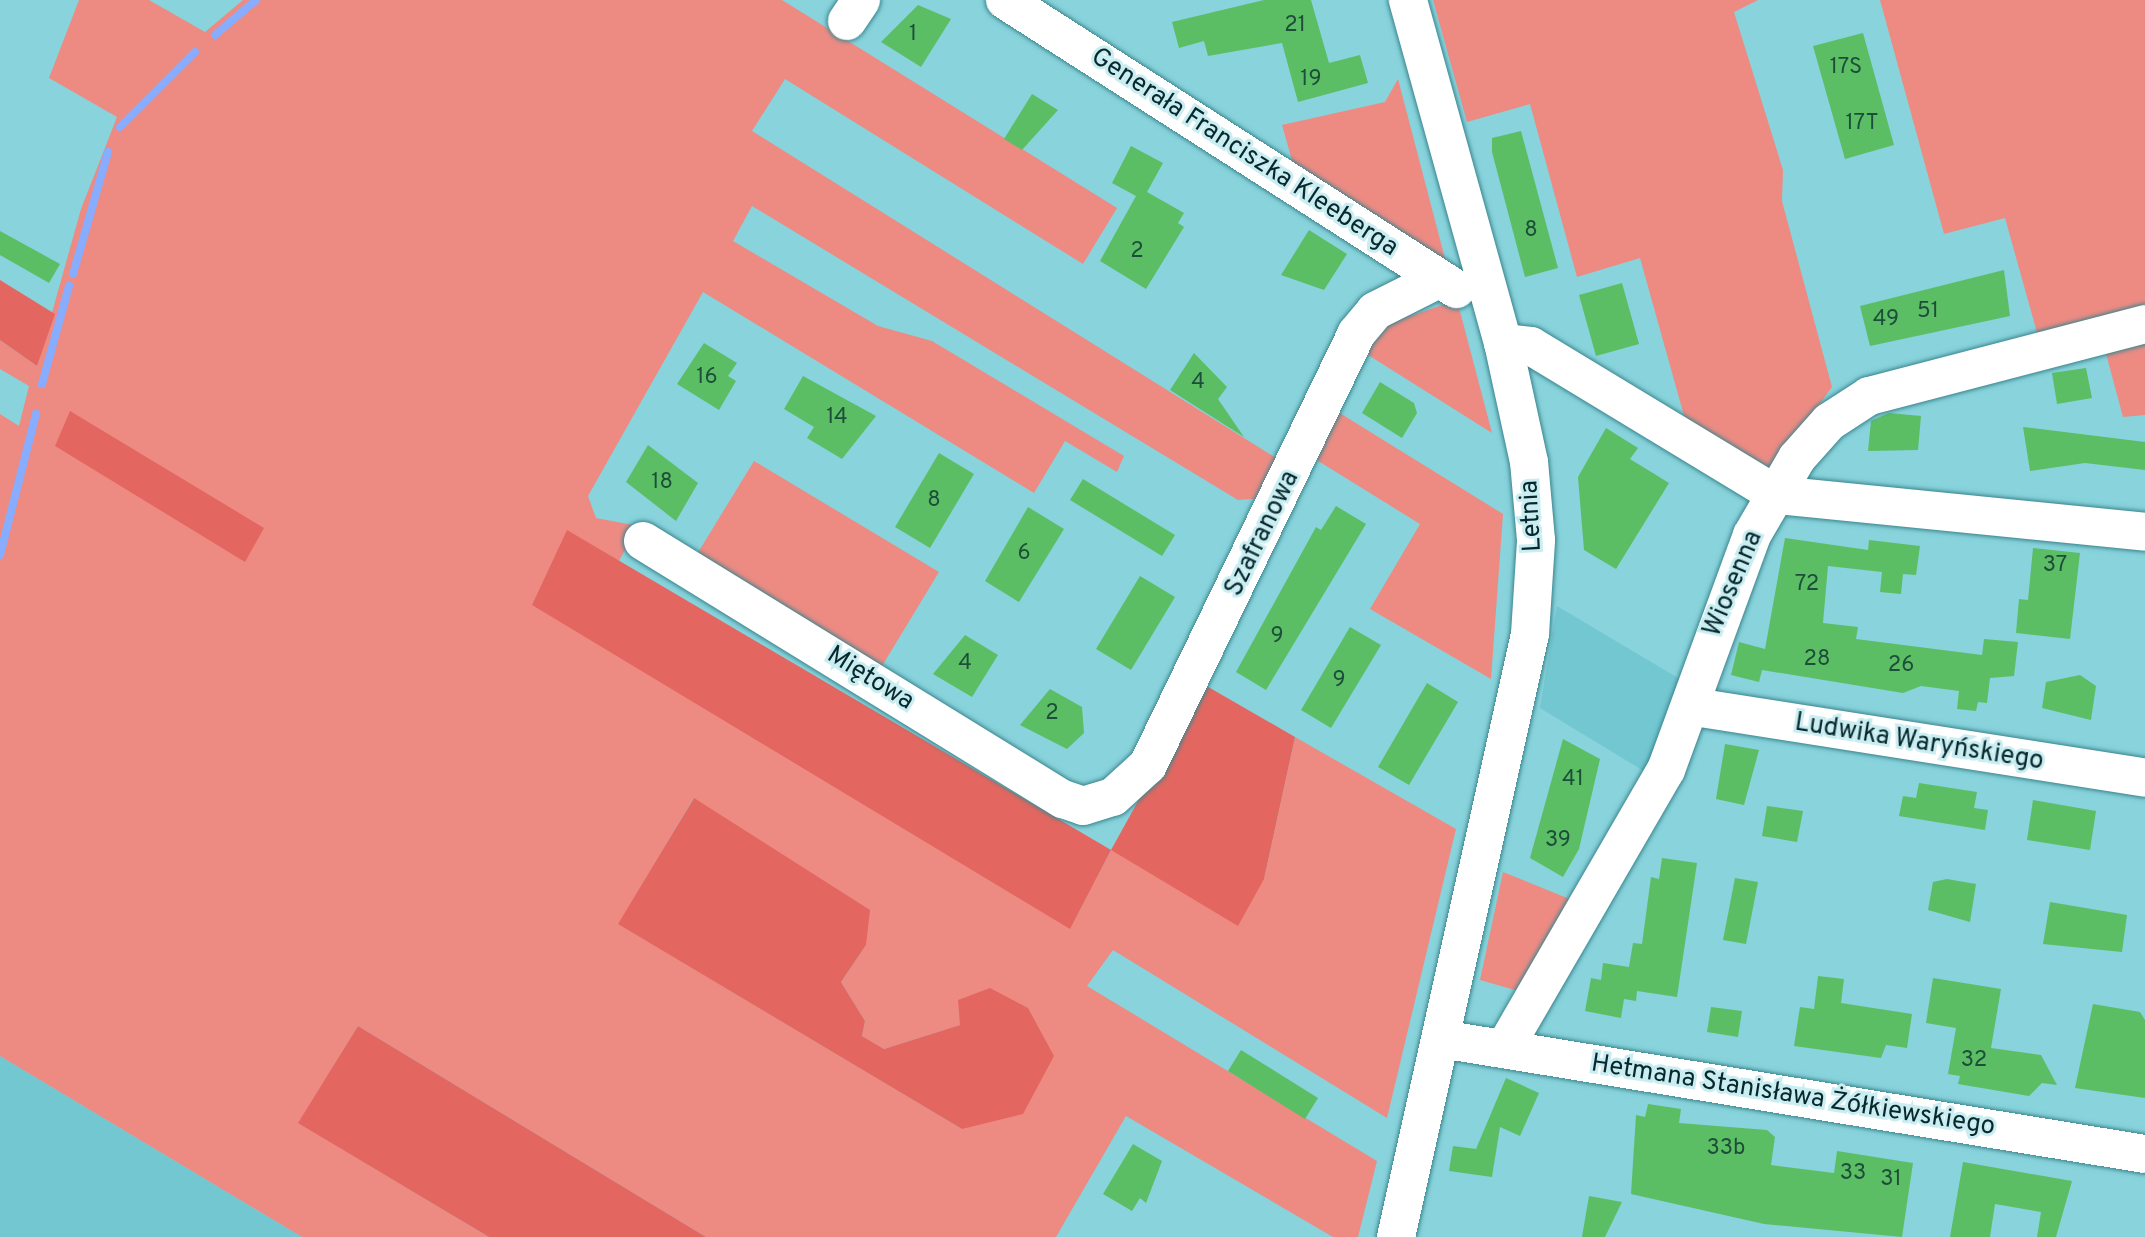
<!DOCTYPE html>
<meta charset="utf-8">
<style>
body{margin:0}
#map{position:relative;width:2145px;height:1237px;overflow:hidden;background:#88d3dc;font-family:Overpass,sans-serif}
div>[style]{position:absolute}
.built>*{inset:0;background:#73c7d1}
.green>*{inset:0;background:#ed8b83}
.forest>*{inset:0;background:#e36760}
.stream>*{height:8px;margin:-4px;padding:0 4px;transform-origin:4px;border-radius:4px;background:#88acfe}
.building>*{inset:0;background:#5cbe64}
.roads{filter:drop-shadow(0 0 2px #3a858e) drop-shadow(0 0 2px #3a858e)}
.minor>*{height:38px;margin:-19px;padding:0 19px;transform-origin:19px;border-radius:19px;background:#fff}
span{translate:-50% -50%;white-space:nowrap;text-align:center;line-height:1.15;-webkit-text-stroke:6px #c9edf1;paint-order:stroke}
.number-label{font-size:22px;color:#1c4e3a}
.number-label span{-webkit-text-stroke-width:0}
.street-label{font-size:26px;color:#07282c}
</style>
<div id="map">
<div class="built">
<i style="clip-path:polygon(1557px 606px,1683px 681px,1652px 776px,1540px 708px)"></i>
<i style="clip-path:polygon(0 1056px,302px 1237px,0 1237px)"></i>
</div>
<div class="green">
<i style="clip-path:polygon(evenodd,79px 0,149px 0,205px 32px,243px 0,782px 0,1117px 208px,1083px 264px,785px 79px,752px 131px,1281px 461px,1263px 498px,1238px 500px,752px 206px,733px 241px,878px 326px,932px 341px,1124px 456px,1117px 472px,1065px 441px,1034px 493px,703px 292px,588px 496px,596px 518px,638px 526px,619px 561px,567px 531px,1070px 928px,1111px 850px,1264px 879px,1295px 737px,1456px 829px,1387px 1118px,1113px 950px,1087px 986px,1377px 1161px,1358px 1237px,1333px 1237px,1126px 1116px,1056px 1237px,706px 1237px,358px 1026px,299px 1123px,489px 1237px,302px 1237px,0 1056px,0 414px,19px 426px,29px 386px,0 369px,0 340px,37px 366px,81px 209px,117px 117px,49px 78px,79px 0,693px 799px,866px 945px,841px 982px,865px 1021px,862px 1036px,884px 1049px,960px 1025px,962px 1129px,619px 924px,693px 799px)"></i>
<i style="clip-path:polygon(1433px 0,1758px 0,1734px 12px,1783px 170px,1782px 201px,1832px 387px,1771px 471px,1688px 430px,1640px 258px,1577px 277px,1530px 104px,1467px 122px)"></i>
<i style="clip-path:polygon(1880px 0,2145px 0,2145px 317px,2038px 336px,2005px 218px,1944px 234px)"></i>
<i style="clip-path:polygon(1398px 79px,1448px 270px,1295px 171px,1282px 125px,1385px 102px)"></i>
<i style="clip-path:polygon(1457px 300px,1492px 433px,1365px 353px,1372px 329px)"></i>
<i style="clip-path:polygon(2145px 339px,2145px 415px,2123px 417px,2105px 350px)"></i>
<i style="clip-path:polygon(1338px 412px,1503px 514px,1491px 679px,1370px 609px,1420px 524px,1315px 459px)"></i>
<i style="clip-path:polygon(754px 461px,939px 572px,879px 671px,694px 559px)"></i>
<i style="clip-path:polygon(1503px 872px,1572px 900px,1522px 992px,1480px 980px)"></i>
</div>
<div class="forest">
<i style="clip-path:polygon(0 280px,55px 314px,37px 366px,0 340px)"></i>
<i style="clip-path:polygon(70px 411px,264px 528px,245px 562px,55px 446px)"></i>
<i style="clip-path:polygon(567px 530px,1111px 850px,1203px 684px,1295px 737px,1264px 879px,1238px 926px,1111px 850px,1070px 929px,532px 605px)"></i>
<i style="clip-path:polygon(694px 798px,870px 910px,866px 945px,841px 982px,865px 1021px,862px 1036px,884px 1049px,960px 1025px,958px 1000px,990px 988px,1028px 1008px,1054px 1056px,1023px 1114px,962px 1129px,618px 924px)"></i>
<i style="clip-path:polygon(358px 1026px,706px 1237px,489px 1237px,298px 1123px)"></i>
</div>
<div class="stream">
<i style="left:215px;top:35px;width:54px;rotate:-40.5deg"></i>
<i style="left:120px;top:127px;width:106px;rotate:-45deg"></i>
<i style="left:73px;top:274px;width:127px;rotate:-74deg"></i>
<i style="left:42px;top:384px;width:102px;rotate:-74.6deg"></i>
<i style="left:0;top:555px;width:146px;rotate:-75.7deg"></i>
</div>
<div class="building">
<i style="clip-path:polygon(1264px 0,1311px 0,1329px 63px,1360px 55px,1368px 83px,1298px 102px,1282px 43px,1208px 56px,1204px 41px,1179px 48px,1172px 22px)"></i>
<i style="clip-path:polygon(918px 5px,951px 19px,921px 67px,881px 42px)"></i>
<i style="clip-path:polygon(1863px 33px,1894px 145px,1845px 159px,1813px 46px)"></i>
<i style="clip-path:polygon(1032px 94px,1058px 110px,1022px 150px,1004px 139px)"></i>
<i style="clip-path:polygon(1521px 131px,1558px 268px,1525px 277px,1492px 152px,1492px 138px)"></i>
<i style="clip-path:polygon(1131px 146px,1163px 163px,1147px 192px,1184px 213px,1178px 223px,1184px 227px,1146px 289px,1100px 261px,1136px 196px,1112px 183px)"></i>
<i style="clip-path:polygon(1309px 230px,1347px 254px,1324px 290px,1281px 275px)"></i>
<i style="clip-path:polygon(0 231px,60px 264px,49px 283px,0 255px)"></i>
<i style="clip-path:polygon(2004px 270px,2010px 316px,1870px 346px,1860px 306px)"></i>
<i style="clip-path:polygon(1622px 283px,1639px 344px,1596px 356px,1579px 295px)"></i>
<i style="clip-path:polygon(704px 343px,737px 363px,728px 376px,736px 381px,719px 410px,677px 384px)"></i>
<i style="clip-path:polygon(1194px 353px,1227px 387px,1218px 399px,1244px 437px,1170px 390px)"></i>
<i style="clip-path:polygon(2086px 368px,2092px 398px,2057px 404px,2052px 373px)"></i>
<i style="clip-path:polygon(803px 376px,876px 416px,842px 459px,807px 438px,814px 427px,784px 409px)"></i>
<i style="clip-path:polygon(1380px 382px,1414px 403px,1417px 413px,1402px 438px,1362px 413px)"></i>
<i style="clip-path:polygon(1889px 413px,1921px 416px,1918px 450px,1868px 451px,1871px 421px)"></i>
<i style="clip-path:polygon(2023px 427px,2145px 442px,2145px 470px,2085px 463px,2030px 471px)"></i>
<i style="clip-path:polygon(1606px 428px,1638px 448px,1630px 459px,1669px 483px,1616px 569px,1584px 550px,1578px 477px)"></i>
<i style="clip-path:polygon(648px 445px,698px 483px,676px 521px,626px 482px)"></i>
<i style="clip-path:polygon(939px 453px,974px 474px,930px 548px,895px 527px)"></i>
<i style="clip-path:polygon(1083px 479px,1175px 535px,1162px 556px,1070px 500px)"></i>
<i style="clip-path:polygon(1336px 506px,1366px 524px,1266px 690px,1236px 672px,1316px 527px,1321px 530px)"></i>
<i style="clip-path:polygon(1028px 507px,1064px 529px,1019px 602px,985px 581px)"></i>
<i style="clip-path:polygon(1785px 538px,1868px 550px,1869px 540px,1920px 546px,1916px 575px,1903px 574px,1901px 594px,1880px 592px,1882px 572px,1828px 566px,1823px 623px,1858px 627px,1856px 639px,1982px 655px,1984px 639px,2018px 642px,2014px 676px,1990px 678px,1987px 703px,1978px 702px,1976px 711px,1957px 709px,1959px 691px,1921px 686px,1903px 693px,1762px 670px,1759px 682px,1731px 675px,1739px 642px,1765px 649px)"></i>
<i style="clip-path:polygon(2033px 548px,2080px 553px,2070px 639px,2016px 633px,2019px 599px,2028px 600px)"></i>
<i style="clip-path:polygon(1140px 576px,1175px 597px,1131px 670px,1096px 649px)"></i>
<i style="clip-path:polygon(1350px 627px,1381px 645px,1331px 728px,1301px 710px)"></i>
<i style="clip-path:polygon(965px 635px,998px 655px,972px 697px,933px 674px)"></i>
<i style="clip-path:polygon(2080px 675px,2096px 686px,2091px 720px,2042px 708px,2046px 682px)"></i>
<i style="clip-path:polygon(1427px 683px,1458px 702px,1409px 785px,1378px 767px)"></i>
<i style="clip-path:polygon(1050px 689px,1082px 707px,1084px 733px,1067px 749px,1020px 725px)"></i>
<i style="clip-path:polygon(1563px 739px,1600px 759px,1579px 849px,1563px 877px,1530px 858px)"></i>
<i style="clip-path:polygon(1725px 744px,1759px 750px,1744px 805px,1716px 799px)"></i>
<i style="clip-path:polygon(1919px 783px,1977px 792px,1974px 808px,1988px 810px,1985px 830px,1899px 816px,1903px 796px,1916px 798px)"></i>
<i style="clip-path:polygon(2033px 800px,2096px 811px,2090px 850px,2027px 840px)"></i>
<i style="clip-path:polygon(1767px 806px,1803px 811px,1797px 842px,1762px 836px)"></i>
<i style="clip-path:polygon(1662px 858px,1697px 863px,1677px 997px,1637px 991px,1636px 1001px,1624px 999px,1621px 1018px,1585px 1011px,1591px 978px,1601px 980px,1603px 963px,1629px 967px,1633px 943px,1642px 944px,1651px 877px,1659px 879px)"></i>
<i style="clip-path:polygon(1735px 878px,1758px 882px,1746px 944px,1723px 940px)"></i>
<i style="clip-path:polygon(1947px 879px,1976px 884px,1970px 922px,1928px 910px,1933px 882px)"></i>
<i style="clip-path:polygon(2050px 902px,2127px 915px,2122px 952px,2043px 944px)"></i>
<i style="clip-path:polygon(1818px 976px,1844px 979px,1841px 1003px,1912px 1014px,1907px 1048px,1886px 1045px,1881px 1058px,1794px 1046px,1800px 1007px,1814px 1009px)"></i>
<i style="clip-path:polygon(1933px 978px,2001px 989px,1991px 1048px,2041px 1055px,2057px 1085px,2042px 1083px,2029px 1096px,1958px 1084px,1960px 1076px,1948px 1074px,1956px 1028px,1926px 1023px)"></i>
<i style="clip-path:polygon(2093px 1004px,2140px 1012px,2145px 1020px,2145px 1098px,2075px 1088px)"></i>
<i style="clip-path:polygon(1711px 1007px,1742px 1011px,1738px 1037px,1707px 1032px)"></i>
<i style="clip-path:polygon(1241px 1050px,1318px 1098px,1305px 1119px,1228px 1071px)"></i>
<i style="clip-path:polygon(1506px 1078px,1539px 1093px,1520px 1136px,1500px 1127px,1492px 1177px,1449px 1171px,1453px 1146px,1476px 1149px)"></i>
<i style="clip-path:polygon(1648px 1104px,1681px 1109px,1679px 1123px,1767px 1130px,1775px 1137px,1771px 1165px,1834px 1173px,1837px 1151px,1913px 1163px,1902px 1237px,1764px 1224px,1631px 1194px,1636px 1115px,1645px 1117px)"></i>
<i style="clip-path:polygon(1133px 1144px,1162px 1161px,1146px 1203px,1140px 1198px,1132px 1211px,1103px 1194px)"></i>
<i style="clip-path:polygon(1963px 1162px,2072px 1181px,2056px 1237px,2037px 1237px,2041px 1212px,1995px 1204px,1990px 1237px,1950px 1237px)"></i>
<i style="clip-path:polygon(1589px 1196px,1622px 1202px,1605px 1237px,1582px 1237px)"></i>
</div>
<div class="roads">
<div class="minor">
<i style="left:1005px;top:0;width:536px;rotate:32.65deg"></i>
<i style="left:847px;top:21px;width:25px;rotate:-56deg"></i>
<i style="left:1503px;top:343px;width:28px;rotate:6deg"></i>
<i style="left:1531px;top:346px;width:288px;rotate:31.2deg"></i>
<i style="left:1777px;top:495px;width:370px;rotate:5.7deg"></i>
<i style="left:643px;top:541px;width:493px;rotate:31.6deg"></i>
<i style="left:1063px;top:799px;width:21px;rotate:19deg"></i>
<i style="left:1083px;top:806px;width:31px;rotate:-17deg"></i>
<i style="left:1113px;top:797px;width:47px;rotate:-42.4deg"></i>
<i style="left:1148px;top:765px;width:479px;rotate:-64.2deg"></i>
<i style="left:1356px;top:334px;width:30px;rotate:-50deg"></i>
<i style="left:1375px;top:311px;width:69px;rotate:-26.6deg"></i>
<i style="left:1694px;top:707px;width:457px;rotate:8.9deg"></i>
<i style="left:1441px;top:1039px;width:713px;rotate:9.28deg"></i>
<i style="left:1504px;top:1049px;width:323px;rotate:-59.9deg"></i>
<i style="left:1666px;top:770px;width:250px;rotate:-69.9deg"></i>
<i style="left:1752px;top:535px;width:89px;rotate:-59.7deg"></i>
<i style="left:1797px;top:458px;width:48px;rotate:-48.4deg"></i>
<i style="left:1829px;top:422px;width:48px;rotate:-33deg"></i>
<i style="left:1869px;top:396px;width:285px;rotate:-14.6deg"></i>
<i style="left:1396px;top:1237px;width:618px;rotate:-77.47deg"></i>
<i style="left:1530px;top:634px;width:94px;rotate:-86.3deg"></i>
<i style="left:1536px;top:540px;width:78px;rotate:-95.1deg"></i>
<i style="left:1529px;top:462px;width:122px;rotate:-102.3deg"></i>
<i style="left:1503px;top:343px;width:356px;rotate:-105.5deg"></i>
</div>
</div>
<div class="number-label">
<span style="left:1295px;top:26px">21</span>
<span style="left:913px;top:35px">1</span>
<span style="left:1846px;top:68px">17S</span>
<span style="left:1311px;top:80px">19</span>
<span style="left:1862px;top:124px">17T</span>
<span style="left:1531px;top:231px">8</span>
<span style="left:1137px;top:252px">2</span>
<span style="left:1928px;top:312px">51</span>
<span style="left:1886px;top:320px">49</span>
<span style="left:707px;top:378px">16</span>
<span style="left:1198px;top:383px">4</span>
<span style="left:837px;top:418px">14</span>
<span style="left:662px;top:483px">18</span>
<span style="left:934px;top:501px">8</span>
<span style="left:1024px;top:554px">6</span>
<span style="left:2055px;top:566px">37</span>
<span style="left:1807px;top:585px">72</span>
<span style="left:1277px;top:637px">9</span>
<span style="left:1817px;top:660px">28</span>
<span style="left:965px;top:664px">4</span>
<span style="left:1901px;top:666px">26</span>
<span style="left:1339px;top:681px">9</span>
<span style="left:1052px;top:714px">2</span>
<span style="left:1573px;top:780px">41</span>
<span style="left:1558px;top:841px">39</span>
<span style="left:1974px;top:1061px">32</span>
<span style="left:1726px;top:1149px">33b</span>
<span style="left:1853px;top:1174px">33</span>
<span style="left:1891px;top:1180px">31</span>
</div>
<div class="street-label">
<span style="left:1244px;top:153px;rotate:33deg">Generała Franciszka Kleeberga</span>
<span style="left:1532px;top:516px;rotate:-93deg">Letnia</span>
<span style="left:1263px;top:534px;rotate:-64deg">Szafranowa</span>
<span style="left:1734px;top:584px;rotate:-67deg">Wiosenna</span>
<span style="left:870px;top:679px;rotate:32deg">Miętowa</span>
<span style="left:1919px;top:743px;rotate:9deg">Ludwika Waryńskiego</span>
<span style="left:1793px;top:1096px;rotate:9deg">Hetmana Stanisława Żółkiewskiego</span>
</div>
</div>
